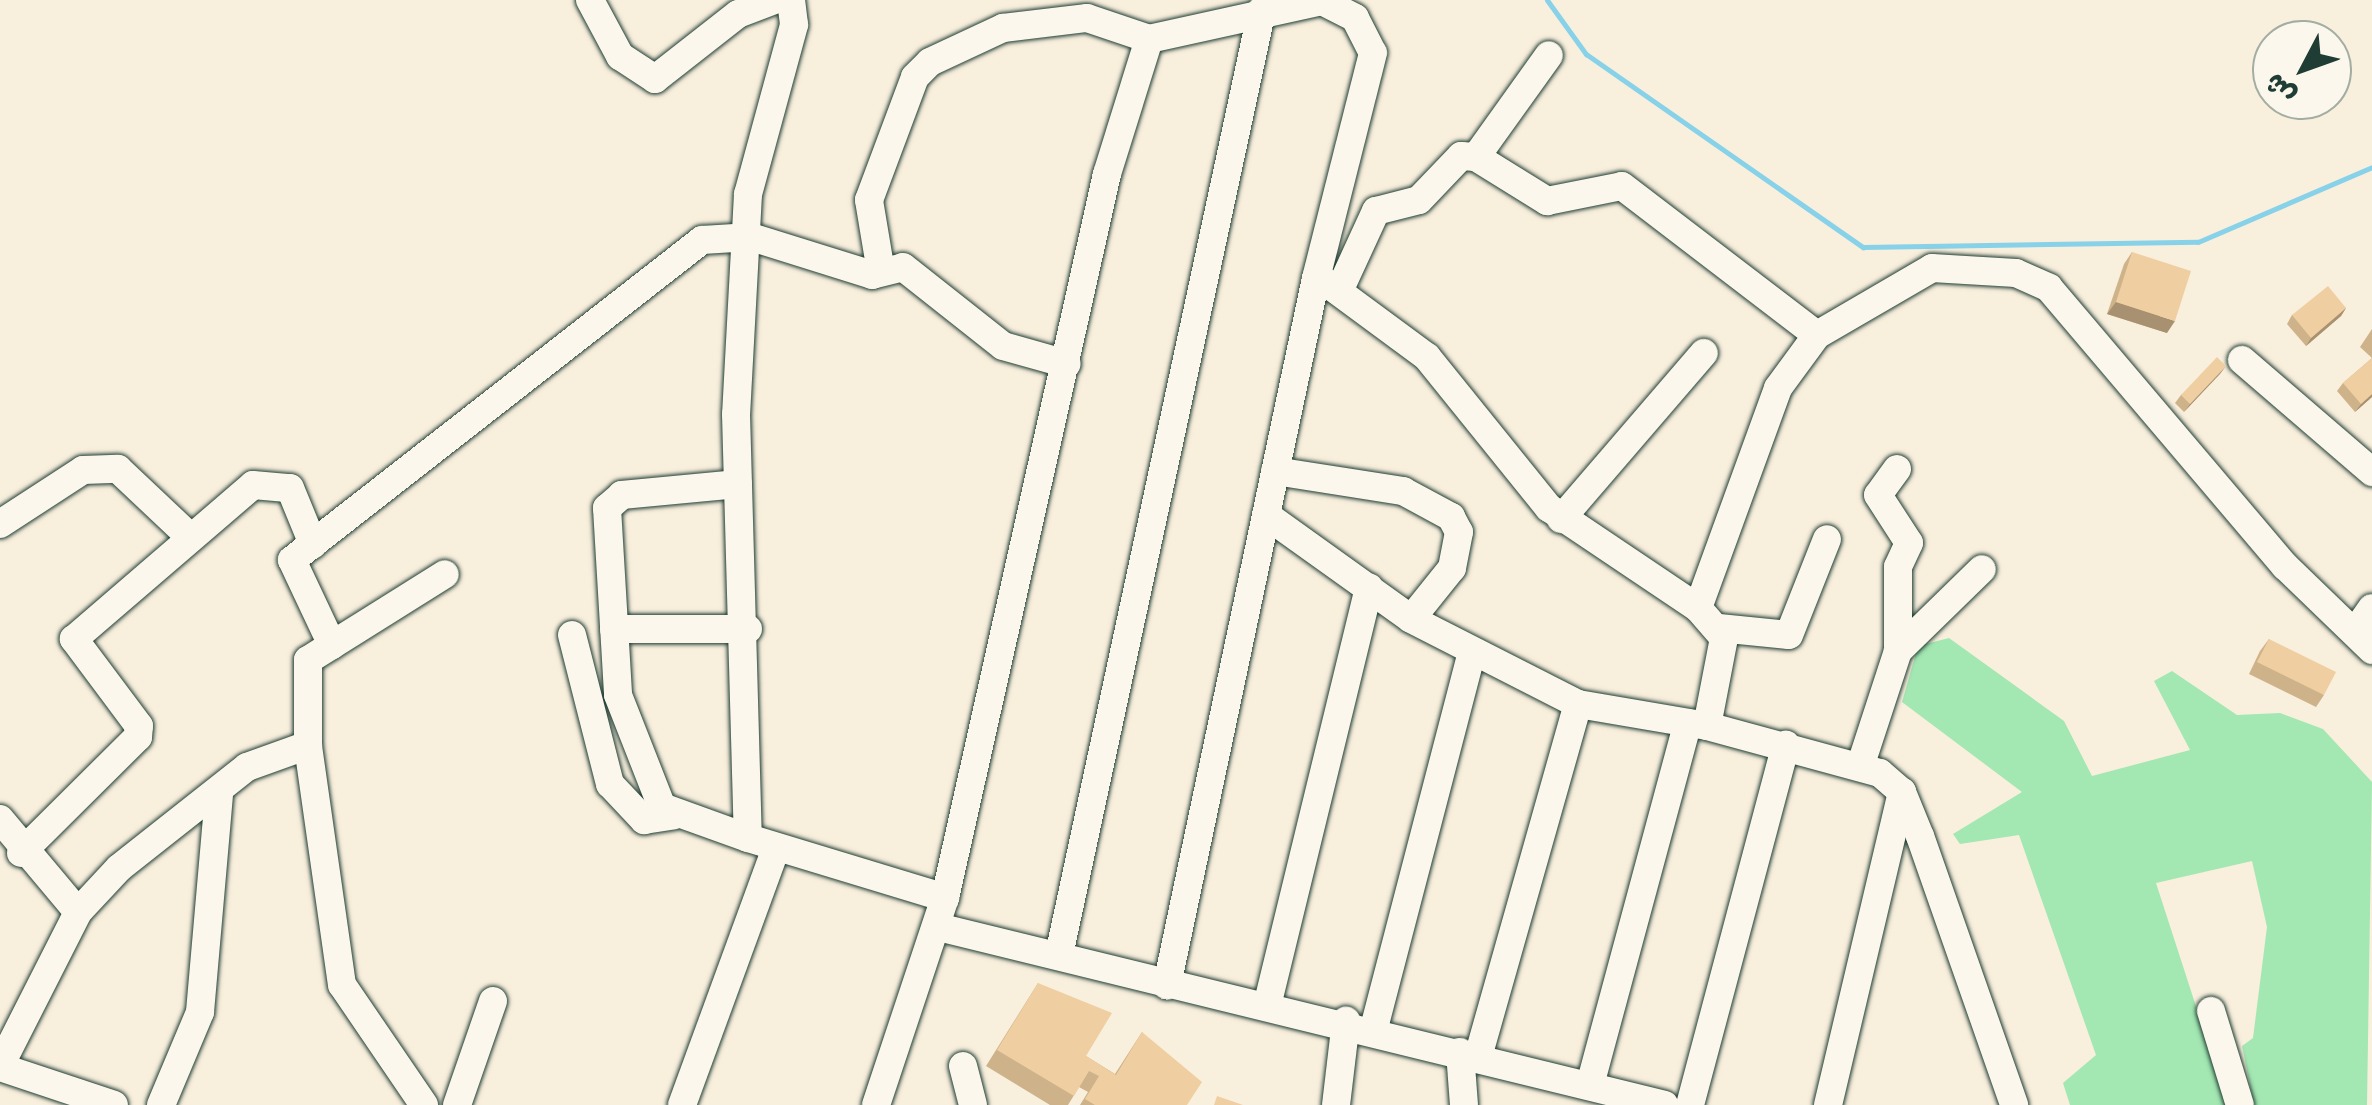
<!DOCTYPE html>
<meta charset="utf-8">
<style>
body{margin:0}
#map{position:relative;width:2372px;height:1105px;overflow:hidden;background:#f9efdd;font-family:"Architects Daughter","Playpen Sans Arabic",sans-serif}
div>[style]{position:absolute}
.green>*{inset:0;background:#a3e7b2}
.stream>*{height:5px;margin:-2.5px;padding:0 2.5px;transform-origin:2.5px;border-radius:2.5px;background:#88d2e9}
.roads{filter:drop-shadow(0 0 2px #1f3d34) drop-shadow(0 0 2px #1f3d34)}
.minor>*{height:28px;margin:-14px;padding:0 14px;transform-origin:14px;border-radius:14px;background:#fbf7ec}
.wall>*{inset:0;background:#ceb28a}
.shaded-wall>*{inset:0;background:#a79171}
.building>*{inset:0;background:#efcfa1}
span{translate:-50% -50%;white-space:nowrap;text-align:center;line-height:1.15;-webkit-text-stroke:10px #fbf7ec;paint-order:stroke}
.north{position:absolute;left:2252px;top:20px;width:100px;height:100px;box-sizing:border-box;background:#fbf7ec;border:2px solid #a3ada2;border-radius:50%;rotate:229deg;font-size:28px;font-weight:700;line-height:40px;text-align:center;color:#1f3d34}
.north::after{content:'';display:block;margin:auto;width:35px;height:45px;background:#1f3d34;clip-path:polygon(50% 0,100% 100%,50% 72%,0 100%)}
</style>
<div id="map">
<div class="green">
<i style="clip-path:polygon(1949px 638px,2064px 721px,2092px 776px,2190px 750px,2154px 681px,2172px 671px,2237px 715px,2280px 713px,2323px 729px,2372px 782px,2367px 1105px,2254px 1105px,2242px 1046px,2253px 1038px,2267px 927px,2252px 861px,2156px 883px,2228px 1105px,2070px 1105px,2063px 1083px,2096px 1055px,2019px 835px,1960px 844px,1953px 834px,2022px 792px,1902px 702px,1918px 646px)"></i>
</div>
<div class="stream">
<i style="left:1547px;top:0;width:67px;rotate:54.2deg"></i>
<i style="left:1586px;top:54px;width:338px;rotate:34.9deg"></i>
<i style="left:1863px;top:247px;width:335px;rotate:-0.9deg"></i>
<i style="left:2198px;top:242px;width:189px;rotate:-23.3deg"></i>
</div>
<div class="roads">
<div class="minor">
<i style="left:590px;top:0;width:64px;rotate:61.8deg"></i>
<i style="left:620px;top:56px;width:42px;rotate:33.3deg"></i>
<i style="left:655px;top:79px;width:105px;rotate:-38.1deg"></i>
<i style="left:738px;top:14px;width:40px;rotate:-21deg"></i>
<i style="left:791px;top:0;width:25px;rotate:83deg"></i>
<i style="left:794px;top:25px;width:175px;rotate:105.2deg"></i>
<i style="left:748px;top:194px;width:220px;rotate:93.1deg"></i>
<i style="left:736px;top:414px;width:424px;rotate:88.4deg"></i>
<i style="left:748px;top:838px;width:206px;rotate:16.9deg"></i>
<i style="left:1476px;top:157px;width:125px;rotate:-54.4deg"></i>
<i style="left:881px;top:272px;width:73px;rotate:-99.5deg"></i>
<i style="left:869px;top:200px;width:131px;rotate:-69.5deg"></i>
<i style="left:915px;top:77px;width:21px;rotate:-45deg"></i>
<i style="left:930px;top:62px;width:81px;rotate:-25deg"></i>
<i style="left:1003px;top:28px;width:85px;rotate:-6.8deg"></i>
<i style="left:1087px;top:18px;width:65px;rotate:18.7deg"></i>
<i style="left:1324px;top:281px;width:128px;rotate:36.4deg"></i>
<i style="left:1427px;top:357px;width:194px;rotate:51.1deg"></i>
<i style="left:1549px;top:508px;width:179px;rotate:33.9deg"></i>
<i style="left:1341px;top:287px;width:84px;rotate:-65.3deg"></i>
<i style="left:1376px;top:211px;width:44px;rotate:-14.3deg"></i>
<i style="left:1419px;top:200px;width:61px;rotate:-46.3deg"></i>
<i style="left:1461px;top:156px;width:15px;rotate:4deg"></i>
<i style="left:1476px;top:157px;width:84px;rotate:31.8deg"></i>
<i style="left:1547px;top:201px;width:76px;rotate:-11.3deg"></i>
<i style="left:1622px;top:186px;width:245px;rotate:37.4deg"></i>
<i style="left:2242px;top:360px;width:172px;rotate:40.7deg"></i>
<i style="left:1897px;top:469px;width:32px;rotate:126deg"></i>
<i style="left:1878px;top:495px;width:57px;rotate:57.1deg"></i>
<i style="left:1909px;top:543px;width:26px;rotate:115deg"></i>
<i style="left:1898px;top:567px;width:84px;rotate:90deg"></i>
<i style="left:1275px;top:471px;width:130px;rotate:8.9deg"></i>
<i style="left:1403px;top:491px;width:55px;rotate:28.4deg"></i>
<i style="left:1451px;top:517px;width:17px;rotate:62deg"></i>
<i style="left:1459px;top:532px;width:37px;rotate:101deg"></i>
<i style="left:1452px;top:568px;width:65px;rotate:128.8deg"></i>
<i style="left:738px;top:484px;width:117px;rotate:174.6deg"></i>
<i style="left:622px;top:495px;width:20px;rotate:139deg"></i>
<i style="left:607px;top:508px;width:187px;rotate:86.6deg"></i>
<i style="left:618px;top:695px;width:120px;rotate:68.6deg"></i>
<i style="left:662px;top:807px;width:91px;rotate:19.8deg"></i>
<i style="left:1266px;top:515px;width:178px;rotate:35.6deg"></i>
<i style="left:1411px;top:619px;width:187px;rotate:27deg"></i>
<i style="left:1578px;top:704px;width:131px;rotate:9.7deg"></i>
<i style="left:1707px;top:726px;width:179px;rotate:15.2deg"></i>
<i style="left:1880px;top:773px;width:29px;rotate:41deg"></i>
<i style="left:1902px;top:792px;width:48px;rotate:67.8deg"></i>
<i style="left:1920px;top:836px;width:285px;rotate:70.7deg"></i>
<i style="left:1561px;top:519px;width:219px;rotate:-49.3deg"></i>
<i style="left:0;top:524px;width:99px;rotate:-33deg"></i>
<i style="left:83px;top:470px;width:35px;rotate:-2deg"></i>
<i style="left:118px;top:469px;width:98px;rotate:43.3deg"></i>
<i style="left:1719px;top:628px;width:70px;rotate:5.7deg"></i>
<i style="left:1789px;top:635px;width:103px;rotate:-68.4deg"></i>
<i style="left:614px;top:629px;width:134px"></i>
<i style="left:2355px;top:632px;width:29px;rotate:-55deg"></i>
<i style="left:572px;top:635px;width:154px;rotate:75.7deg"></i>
<i style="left:610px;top:784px;width:50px;rotate:46.6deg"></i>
<i style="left:644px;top:820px;width:30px;rotate:-9deg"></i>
<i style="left:332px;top:645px;width:133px;rotate:-32.1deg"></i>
<i style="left:1707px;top:726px;width:90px;rotate:-79.1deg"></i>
<i style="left:1724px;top:638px;width:40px;rotate:-131deg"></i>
<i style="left:1698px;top:608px;width:234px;rotate:-70deg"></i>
<i style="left:1778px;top:388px;width:66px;rotate:-53.7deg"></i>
<i style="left:1817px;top:335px;width:133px;rotate:-30.2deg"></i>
<i style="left:1932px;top:268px;width:84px;rotate:3.4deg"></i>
<i style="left:2016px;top:273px;width:36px;rotate:24deg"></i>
<i style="left:2049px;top:288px;width:365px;rotate:49.7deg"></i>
<i style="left:2285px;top:566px;width:121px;rotate:44deg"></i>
<i style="left:1860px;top:767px;width:122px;rotate:-71.9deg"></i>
<i style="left:1898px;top:651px;width:117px;rotate:-44.3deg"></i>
<i style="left:0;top:819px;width:121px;rotate:50deg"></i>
<i style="left:21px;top:853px;width:165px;rotate:-44.8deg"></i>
<i style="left:138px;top:737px;width:11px;rotate:-85deg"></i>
<i style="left:139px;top:726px;width:109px;rotate:-126.8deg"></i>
<i style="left:74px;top:639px;width:236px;rotate:-40.7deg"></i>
<i style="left:253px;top:485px;width:37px;rotate:5deg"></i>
<i style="left:290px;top:488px;width:61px;rotate:67.7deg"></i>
<i style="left:938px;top:927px;width:748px;rotate:13.76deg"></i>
<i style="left:1059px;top:955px;width:967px;rotate:-77.88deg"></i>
<i style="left:1267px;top:1006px;width:431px;rotate:-76.3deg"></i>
<i style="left:2211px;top:1011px;width:98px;rotate:72.9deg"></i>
<i style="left:1374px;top:1028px;width:388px;rotate:-75.4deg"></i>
<i style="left:1460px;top:1052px;width:53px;rotate:85.7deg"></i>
<i style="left:1478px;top:1057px;width:367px;rotate:-74.2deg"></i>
<i style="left:0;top:1066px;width:173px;rotate:-63.1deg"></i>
<i style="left:78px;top:912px;width:60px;rotate:-47deg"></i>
<i style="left:119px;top:868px;width:163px;rotate:-38.3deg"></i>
<i style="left:247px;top:767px;width:65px;rotate:-19.8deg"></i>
<i style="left:963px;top:1066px;width:40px;rotate:75.6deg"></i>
<i style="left:0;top:1067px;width:120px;rotate:18.4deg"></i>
<i style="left:1590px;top:1085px;width:375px;rotate:-74.9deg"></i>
<i style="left:161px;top:1105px;width:101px;rotate:-67.2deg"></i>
<i style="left:200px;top:1012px;width:220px;rotate:-85deg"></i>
<i style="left:424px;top:1105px;width:145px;rotate:-124.3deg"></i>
<i style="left:342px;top:985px;width:242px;rotate:-98.1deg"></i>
<i style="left:308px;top:745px;width:85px;rotate:-90deg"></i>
<i style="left:308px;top:660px;width:28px;rotate:-32deg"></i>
<i style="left:332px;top:645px;width:94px;rotate:-115.2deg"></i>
<i style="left:292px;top:560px;width:520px;rotate:-37.97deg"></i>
<i style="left:702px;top:240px;width:49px;rotate:-3.5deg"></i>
<i style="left:751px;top:237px;width:127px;rotate:17.4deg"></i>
<i style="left:872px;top:275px;width:32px;rotate:-14deg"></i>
<i style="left:903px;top:267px;width:127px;rotate:38.3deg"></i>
<i style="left:1003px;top:346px;width:66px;rotate:15.7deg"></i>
<i style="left:457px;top:1105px;width:110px;rotate:-70.9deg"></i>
<i style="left:682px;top:1105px;width:270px;rotate:-69.9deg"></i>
<i style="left:876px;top:1105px;width:218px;rotate:-71.6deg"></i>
<i style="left:945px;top:898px;width:742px;rotate:-77.39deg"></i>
<i style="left:1107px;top:174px;width:141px;rotate:-72.7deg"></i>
<i style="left:1149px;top:39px;width:177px;rotate:-12.4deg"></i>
<i style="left:1322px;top:1px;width:37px;rotate:27deg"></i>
<i style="left:1355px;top:18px;width:39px;rotate:63deg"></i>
<i style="left:1373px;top:53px;width:232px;rotate:104.2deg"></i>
<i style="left:1316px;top:278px;width:723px;rotate:101.9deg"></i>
<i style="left:1336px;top:1105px;width:85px;rotate:-83.2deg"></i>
<i style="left:1690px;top:1105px;width:373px;rotate:-75.1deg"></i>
<i style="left:1828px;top:1105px;width:322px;rotate:-76.7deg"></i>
</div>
</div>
<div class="wall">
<i style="clip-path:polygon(2132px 252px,2167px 333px,2107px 314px,2124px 264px)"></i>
<i style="clip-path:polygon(2346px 308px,2341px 316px,2306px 346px,2287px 324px,2292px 315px)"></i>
<i style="clip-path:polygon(2372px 329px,2372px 397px,2355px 412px,2337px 391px,2343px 383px,2372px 358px,2360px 347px)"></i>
<i style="clip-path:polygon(2226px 366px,2184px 412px,2175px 403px,2181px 395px)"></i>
<i style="clip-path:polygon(2269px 639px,2324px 695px,2316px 707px,2249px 674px,2260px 651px)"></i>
<i style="clip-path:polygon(1038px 983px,1086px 1056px,1115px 1074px,1142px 1032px,1187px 1105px,1080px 1105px,1088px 1092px,1079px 1087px,1068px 1105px,1050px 1105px,986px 1066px)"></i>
</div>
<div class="shaded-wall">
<i style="clip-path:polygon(2116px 302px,2175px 321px,2167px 333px,2107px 314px)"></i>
<i style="clip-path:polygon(2346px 308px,2341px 316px,2306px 346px,2311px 338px)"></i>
<i style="clip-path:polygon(2226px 366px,2220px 374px,2184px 412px,2190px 404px)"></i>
<i style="clip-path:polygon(2372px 394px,2372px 397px,2355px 412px,2361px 404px)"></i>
</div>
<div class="building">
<i style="clip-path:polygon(2132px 252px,2191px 271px,2175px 321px,2116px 302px)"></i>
<i style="clip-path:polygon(2328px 286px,2346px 308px,2311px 338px,2292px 315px)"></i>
<i style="clip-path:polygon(2217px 357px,2226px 366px,2190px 404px,2181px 395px)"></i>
<i style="clip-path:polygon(2372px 358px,2372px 394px,2361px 404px,2343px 383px)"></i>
<i style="clip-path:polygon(2269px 639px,2336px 672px,2324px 695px,2257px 662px)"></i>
<i style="clip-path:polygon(1038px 983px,1112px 1013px,1086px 1056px,1116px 1075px,1142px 1032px,1202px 1082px,1187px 1105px,1095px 1105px,1085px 1099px,1099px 1076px,1089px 1071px,1074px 1096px,997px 1050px)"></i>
<i style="clip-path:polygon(1217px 1096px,1243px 1105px,1214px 1105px)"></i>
</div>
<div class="north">ش</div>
</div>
